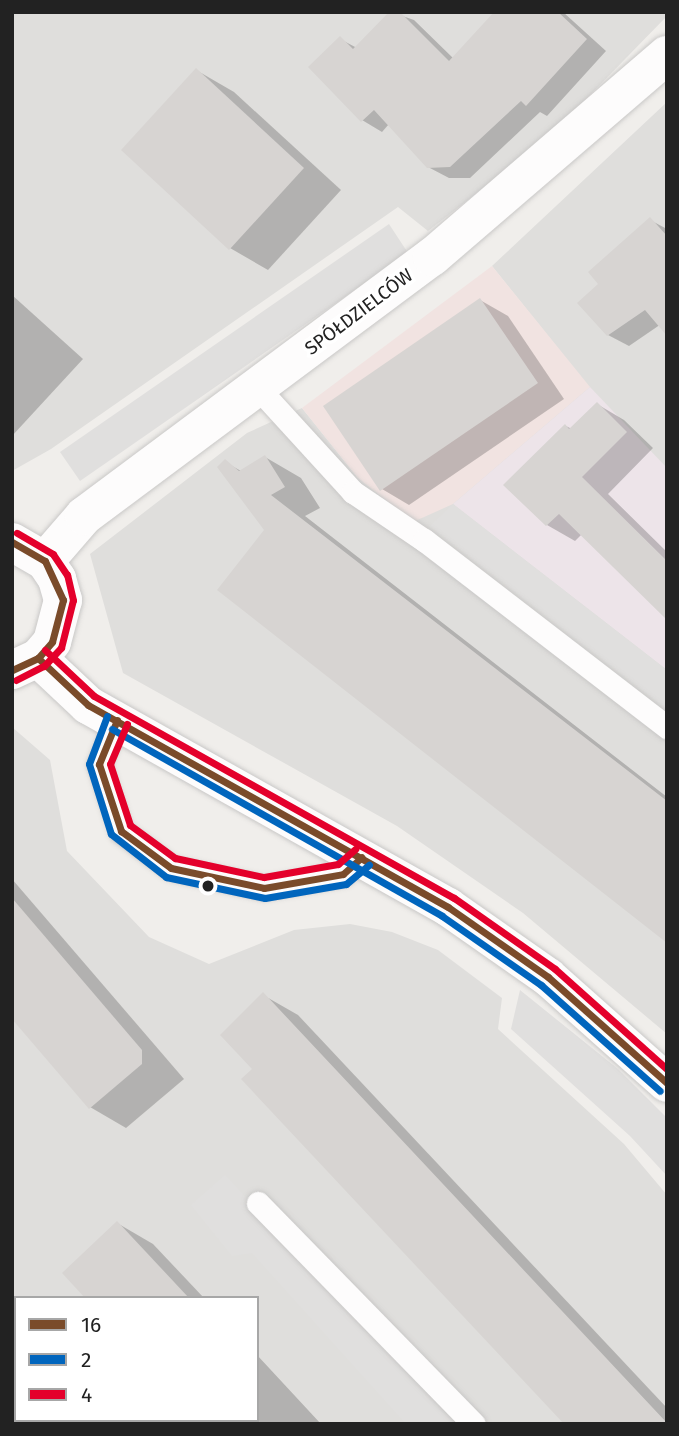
<!DOCTYPE html>
<meta charset="utf-8">
<style>
body{margin:0}
#map{position:relative;width:679px;height:1436px;overflow:hidden;background:#f0eeeb;font-family:"Fira Sans",sans-serif}
div>[style]{position:absolute}
.residential>*{inset:0;background:#dfdedc}
.commercial>*{inset:0;background:#f1e3e1}
.industrial>*{inset:0;background:#ede4e9}
.parking>*{inset:0;background:#e0dfde}
.shadow>*{inset:0;background:#0003}
.building>*{inset:0;background:#d7d4d2}
.roads{filter:drop-shadow(0 0 2px #c9c8c7) drop-shadow(0 0 2px #c9c8c7)}
.service>*{height:23px;margin:-11.5px;padding:0 11.5px;transform-origin:11.5px;border-radius:11.5px;background:#fdfcfc}
.minor>*{height:38px;margin:-19px;padding:0 19px;transform-origin:19px;border-radius:19px;background:#fdfcfc}
.bus-1>*{height:7px;margin:-3.5px;padding:0 3.5px;transform-origin:3.5px;border-radius:3.5px;background:#7a4b2a}
.bus-2>*{height:7px;margin:-3.5px;padding:0 3.5px;transform-origin:3.5px;border-radius:3.5px;background:#0065bd}
.bus-3>*{height:7px;margin:-3.5px;padding:0 3.5px;transform-origin:3.5px;border-radius:3.5px;background:#e4002b}
.dots>*{width:19px;height:19px;translate:-50% -50%;box-sizing:border-box;border:4px solid #fff;border-radius:50%}
span{translate:-50% -50%;white-space:nowrap;text-align:center;line-height:1.15;-webkit-text-stroke:7px #fff;paint-order:stroke}
.street-label{font-size:19px;color:#222}
.frame{position:absolute;inset:0;border:14px solid #222;pointer-events:none}
.legend{position:absolute;left:14px;top:1296px;width:245px;height:126px;box-sizing:border-box;background:#fff;border:2px solid #a7a7a7;margin:0;padding:9px 12px;list-style:none;font-size:21px;color:#222}
.legend li{display:flex;align-items:center;gap:14px;height:35px}
.legend b{width:35px;border:2px solid #a7a7a7}
</style>
<div id="map">
<div class="residential">
<i style="clip-path:polygon(12px 12px,667px 12px,667px 16px,551px 135px,428px 231px,398px 207px,51px 449px,12px 471px)"></i>
<i style="clip-path:polygon(667px 102px,667px 1034px,523px 913px,397px 826px,123px 673px,90px 554px,247px 433px,302px 408px,358px 478px,589px 387px,492px 266px)"></i>
<i style="clip-path:polygon(evenodd,12px 727px,50px 760px,67px 851px,149px 937px,209px 964px,294px 930px,350px 924px,392px 932px,438px 950px,502px 998px,498px 1029px,624px 1144px,667px 1195px,667px 1424px,12px 1424px,12px 727px,16px 1298px,257px 1298px,257px 1420px,16px 1420px,16px 1298px)"></i>
</div>
<div class="commercial">
<i style="clip-path:polygon(492px 266px,590px 387px,453px 504px,413px 522px,358px 478px,302px 408px)"></i>
</div>
<div class="industrial">
<i style="clip-path:polygon(590px 387px,667px 468px,667px 670px,453px 504px)"></i>
</div>
<div class="parking">
<i style="clip-path:polygon(389px 224px,408px 253px,80px 481px,60px 452px)"></i>
<i style="clip-path:polygon(453px 504px,667px 670px,667px 709px,430px 526px)"></i>
<i style="clip-path:polygon(520px 990px,618px 1069px,667px 1118px,667px 1176px,630px 1136px,511px 1029px)"></i>
<i style="clip-path:polygon(225px 1175px,456px 1424px,406px 1424px,252px 1253px,232px 1256px,191px 1205px)"></i>
</div>
<div class="shadow">
<i style="clip-path:polygon(391px 12px,414px 20px,454px 59px,496px 12px,563px 12px,606px 51px,547px 116px,540px 112px,470px 178px,449px 178px,428px 167px,389px 124px,382px 132px,362px 120px,340px 39px,357px 48px)"></i>
<i style="clip-path:polygon(196px 70px,234px 92px,341px 190px,268px 270px,230px 248px)"></i>
<i style="clip-path:polygon(650px 220px,667px 229px,667px 320px,629px 346px,608px 335px)"></i>
<i style="clip-path:polygon(12px 295px,83px 359px,12px 436px)"></i>
<i style="clip-path:polygon(480px 300px,508px 316px,564px 399px,409px 505px,382px 489px)"></i>
<i style="clip-path:polygon(597px 404px,624px 420px,653px 448px,608px 494px,667px 552px,667px 617px,582px 534px,575px 541px,547px 525px,566px 426px,572px 429px)"></i>
<i style="clip-path:polygon(265px 457px,301px 478px,320px 508px,305px 516px,667px 797px,667px 941px,266px 530px,225px 462px,241px 471px)"></i>
<i style="clip-path:polygon(12px 879px,184px 1079px,126px 1128px,90px 1107px,12px 1016px)"></i>
<i style="clip-path:polygon(263px 995px,298px 1015px,667px 1408px,667px 1424px)"></i>
<i style="clip-path:polygon(117px 1223px,153px 1244px,204px 1298px,88px 1298px)"></i>
<i style="clip-path:polygon(257px 1355px,321px 1424px,202px 1420px,257px 1420px)"></i>
</div>
<div class="building">
<i style="clip-path:polygon(389px 12px,400px 12px,449px 61px,494px 12px,558px 12px,587px 39px,526px 106px,521px 101px,450px 167px,427px 168px,374px 110px,361px 122px,308px 67px,340px 36px,353px 49px)"></i>
<i style="clip-path:polygon(196px 68px,304px 168px,229px 250px,121px 150px)"></i>
<i style="clip-path:polygon(650px 217px,667px 236px,667px 336px,645px 310px,607px 336px,577px 303px,598px 284px,588px 272px)"></i>
<i style="clip-path:polygon(480px 298px,538px 383px,380px 491px,323px 406px)"></i>
<i style="clip-path:polygon(597px 402px,627px 432px,582px 477px,667px 561px,667px 620px,559px 514px,546px 526px,503px 485px,565px 424px,569px 429px)"></i>
<i style="clip-path:polygon(265px 455px,285px 487px,271px 495px,667px 801px,667px 943px,217px 590px,264px 530px,217px 467px,225px 459px,239px 471px)"></i>
<i style="clip-path:polygon(12px 898px,142px 1050px,142px 1064px,89px 1109px,12px 1019px)"></i>
<i style="clip-path:polygon(263px 992px,667px 1423px,667px 1424px,564px 1424px,241px 1079px,252px 1069px,220px 1035px)"></i>
<i style="clip-path:polygon(117px 1221px,189px 1298px,85px 1298px,62px 1273px)"></i>
</div>
<div class="roads">
<div class="service">
<i style="left:257px;top:387px;width:142px;rotate:47.6deg"></i>
<i style="left:353px;top:492px;width:86px;rotate:34.1deg"></i>
<i style="left:424px;top:540px;width:307px;rotate:37.6deg"></i>
<i style="left:117px;top:720px;width:48px;rotate:112.2deg"></i>
<i style="left:99px;top:764px;width:71px;rotate:71.8deg"></i>
<i style="left:121px;top:831px;width:62px;rotate:36.5deg"></i>
<i style="left:171px;top:868px;width:95px;rotate:12.1deg"></i>
<i style="left:264px;top:888px;width:80px;rotate:-10deg"></i>
<i style="left:343px;top:874px;width:25px;rotate:-42deg"></i>
<i style="left:258px;top:1203px;width:309px;rotate:45.7deg"></i>
<i style="left:136px;top:1420px;width:5px;rotate:53deg"></i>
</div>
<div class="minor">
<i style="left:12px;top:542px;width:38px;rotate:30deg"></i>
<i style="left:45px;top:561px;width:22px;rotate:56deg"></i>
<i style="left:57px;top:579px;width:22px;rotate:74deg"></i>
<i style="left:63px;top:600px;width:43px;rotate:104.7deg"></i>
<i style="left:52px;top:642px;width:21px;rotate:131deg"></i>
<i style="left:38px;top:658px;width:29px;rotate:155deg"></i>
<i style="left:45px;top:561px;width:60px;rotate:-49.1deg"></i>
<i style="left:84px;top:516px;width:434px;rotate:-36.7deg"></i>
<i style="left:432px;top:257px;width:310px;rotate:-40.7deg"></i>
<i style="left:38px;top:658px;width:69px;rotate:43.2deg"></i>
<i style="left:88px;top:705px;width:413px;rotate:29.3deg"></i>
<i style="left:448px;top:907px;width:122px;rotate:35deg"></i>
<i style="left:548px;top:977px;width:159px;rotate:41.7deg"></i>
</div>
</div>
<div class="bus-1">
<i style="left:12px;top:542px;width:38px;rotate:30deg"></i>
<i style="left:45px;top:561px;width:43px;rotate:65.2deg"></i>
<i style="left:63px;top:600px;width:43px;rotate:104.7deg"></i>
<i style="left:52px;top:642px;width:21px;rotate:131deg"></i>
<i style="left:38px;top:658px;width:29px;rotate:155deg"></i>
<i style="left:38px;top:658px;width:69px;rotate:43.2deg"></i>
<i style="left:88px;top:705px;width:413px;rotate:29.3deg"></i>
<i style="left:448px;top:907px;width:122px;rotate:35deg"></i>
<i style="left:548px;top:977px;width:159px;rotate:41.7deg"></i>
<i style="left:117px;top:720px;width:48px;rotate:112.2deg"></i>
<i style="left:99px;top:764px;width:71px;rotate:71.8deg"></i>
<i style="left:121px;top:831px;width:62px;rotate:36.5deg"></i>
<i style="left:171px;top:868px;width:95px;rotate:12.1deg"></i>
<i style="left:264px;top:888px;width:80px;rotate:-10deg"></i>
<i style="left:343px;top:874px;width:25px;rotate:-42deg"></i>
</div>
<div class="bus-2">
<i style="left:107px;top:716px;width:51px;rotate:110.6deg"></i>
<i style="left:89px;top:764px;width:73px;rotate:72.6deg"></i>
<i style="left:111px;top:834px;width:70px;rotate:38deg"></i>
<i style="left:166px;top:877px;width:101px;rotate:12deg"></i>
<i style="left:265px;top:898px;width:82px;rotate:-9.8deg"></i>
<i style="left:346px;top:884px;width:30px;rotate:-40deg"></i>
<i style="left:112px;top:729px;width:379px;rotate:29.5deg"></i>
<i style="left:442px;top:916px;width:121px;rotate:34.9deg"></i>
<i style="left:541px;top:985px;width:159px;rotate:41.7deg"></i>
</div>
<div class="bus-3">
<i style="left:45px;top:650px;width:67px;rotate:43.2deg"></i>
<i style="left:94px;top:696px;width:413px;rotate:29.3deg"></i>
<i style="left:454px;top:898px;width:123px;rotate:35.1deg"></i>
<i style="left:555px;top:969px;width:150px;rotate:41.8deg"></i>
<i style="left:16px;top:680px;width:31px;rotate:-27deg"></i>
<i style="left:44px;top:666px;width:25px;rotate:-47deg"></i>
<i style="left:61px;top:648px;width:49px;rotate:-76deg"></i>
<i style="left:73px;top:600px;width:26px;rotate:-103deg"></i>
<i style="left:67px;top:575px;width:25px;rotate:-124deg"></i>
<i style="left:53px;top:554px;width:42px;rotate:-149.7deg"></i>
<i style="left:127px;top:724px;width:43px;rotate:113deg"></i>
<i style="left:110px;top:764px;width:64px;rotate:71.8deg"></i>
<i style="left:130px;top:825px;width:56px;rotate:36.3deg"></i>
<i style="left:175px;top:858px;width:91px;rotate:12.1deg"></i>
<i style="left:264px;top:877px;width:75px;rotate:-10deg"></i>
<i style="left:338px;top:864px;width:23px;rotate:-41deg"></i>
</div>
<div class="dots">
<i style="left:208px;top:886px;background:#222"></i>
</div>
<div class="street-label">
<span style="left:359px;top:312px;rotate:-37deg">SPÓŁDZIELCÓW</span>
</div>
<div class="frame"></div>
<ul class="legend">
<li><b style="height:9px;background:#7a4b2a"></b>16</li>
<li><b style="height:9px;background:#0065bd"></b>2</li>
<li><b style="height:9px;background:#e4002b"></b>4</li>
</ul>
</div>
